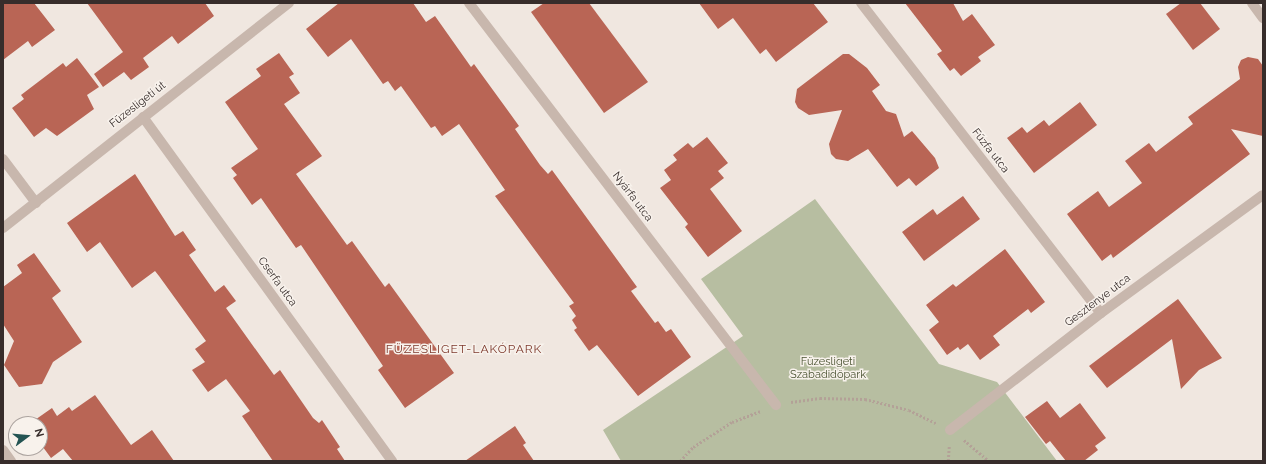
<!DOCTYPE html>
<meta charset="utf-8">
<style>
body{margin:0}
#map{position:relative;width:1266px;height:464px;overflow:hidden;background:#f0e7e0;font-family:Raleway,sans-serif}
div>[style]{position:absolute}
.green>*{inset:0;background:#b7bea1}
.building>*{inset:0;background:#b96555}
.path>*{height:2.5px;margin-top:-1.25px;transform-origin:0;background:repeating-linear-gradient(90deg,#b3a197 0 2px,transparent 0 4px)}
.street>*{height:10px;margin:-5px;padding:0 5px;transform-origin:5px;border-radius:5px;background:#c8b7ad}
span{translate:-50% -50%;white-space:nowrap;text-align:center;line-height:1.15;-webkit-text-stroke:3px #f8f2ec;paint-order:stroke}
.street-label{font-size:11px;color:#372d2b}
.park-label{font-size:11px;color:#495231}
.neighbourhood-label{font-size:12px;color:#7d392c;letter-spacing:1px}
.frame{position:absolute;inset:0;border:4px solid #372d2b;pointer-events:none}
.north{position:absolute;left:8px;top:416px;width:40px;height:40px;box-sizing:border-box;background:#f8f2ec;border:1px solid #aba39f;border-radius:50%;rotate:74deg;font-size:11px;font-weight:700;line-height:16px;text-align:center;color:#372d2b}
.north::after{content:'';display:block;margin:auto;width:14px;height:18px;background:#245453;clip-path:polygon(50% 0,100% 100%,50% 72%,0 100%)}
</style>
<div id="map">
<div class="green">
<i style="clip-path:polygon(815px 199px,939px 364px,997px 382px,1057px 461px,621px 461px,603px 430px,743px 336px,701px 279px)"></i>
</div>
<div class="building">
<i style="clip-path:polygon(3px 3px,34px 3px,55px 30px,32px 47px,28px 41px,3px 60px)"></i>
<i style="clip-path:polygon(87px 3px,205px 3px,214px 16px,178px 44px,172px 36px,143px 58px,149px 67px,131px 80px,124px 72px,103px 87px,94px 74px,123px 52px)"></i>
<i style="clip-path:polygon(339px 3px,413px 3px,426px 22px,435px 16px,471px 67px,474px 64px,506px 108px,519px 126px,515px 129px,540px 165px,548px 174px,552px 170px,637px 287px,631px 291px,655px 323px,658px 321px,666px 332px,671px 329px,691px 357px,638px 396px,597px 345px,589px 351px,574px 330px,577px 328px,572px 320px,576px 316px,569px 306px,574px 303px,495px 196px,505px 190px,459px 124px,442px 136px,435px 126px,431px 128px,401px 86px,395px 91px,388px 81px,383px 84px,351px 39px,328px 57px,306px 29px)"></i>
<i style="clip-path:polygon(544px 3px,589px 3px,648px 82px,604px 113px,531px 12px)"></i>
<i style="clip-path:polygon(699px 3px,813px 3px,828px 22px,776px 62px,766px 49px,760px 54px,733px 18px,718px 29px)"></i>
<i style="clip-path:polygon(905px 3px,953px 3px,963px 21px,972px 14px,995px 45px,978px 57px,981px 61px,961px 76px,954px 68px,950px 71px,937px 54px,942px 51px)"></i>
<i style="clip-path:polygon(1181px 3px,1200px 3px,1220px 29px,1193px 50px,1166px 14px)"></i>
<i style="clip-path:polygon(279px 53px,294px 74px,289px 77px,300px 93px,284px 104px,322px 156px,296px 174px,347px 245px,352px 241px,385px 287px,389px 283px,454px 373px,405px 408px,378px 370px,383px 366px,301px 245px,296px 248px,261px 198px,252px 205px,233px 178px,237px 175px,231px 168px,258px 149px,225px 102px,261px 76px,256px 69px)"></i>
<i style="clip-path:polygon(843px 54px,849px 54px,867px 68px,880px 85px,872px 91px,886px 111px,896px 114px,904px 137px,912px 131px,935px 158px,939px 168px,916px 186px,909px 178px,897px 187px,868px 149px,848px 161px,836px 159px,831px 154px,829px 144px,842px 110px,809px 115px,798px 108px,795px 102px,797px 89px)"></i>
<i style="clip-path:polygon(1248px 57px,1258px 59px,1263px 66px,1263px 136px,1231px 129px,1250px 154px,1113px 258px,1111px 254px,1102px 261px,1067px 214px,1098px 191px,1109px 207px,1142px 183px,1125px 161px,1149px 143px,1156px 152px,1193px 124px,1188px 117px,1240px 79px,1238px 67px,1241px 60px)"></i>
<i style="clip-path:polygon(77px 58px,99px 87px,87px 95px,94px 109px,57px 136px,46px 128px,34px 137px,12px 108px,24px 99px,21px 95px,63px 63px,66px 67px)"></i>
<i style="clip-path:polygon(1080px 102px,1097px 125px,1034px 173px,1007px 138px,1022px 127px,1027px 133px,1044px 120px,1049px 126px)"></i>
<i style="clip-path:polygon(707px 137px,728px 163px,718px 171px,724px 178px,710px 189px,742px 231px,708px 257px,685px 227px,688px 224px,660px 188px,671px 180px,664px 170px,677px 160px,673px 155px,688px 143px,693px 148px)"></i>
<i style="clip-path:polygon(135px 174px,175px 236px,183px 231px,196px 250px,189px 255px,215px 292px,224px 285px,236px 301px,226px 308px,274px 375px,280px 370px,313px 418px,319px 423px,322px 420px,340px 447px,337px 449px,345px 461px,273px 461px,242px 416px,250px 411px,226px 379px,208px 392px,192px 370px,205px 362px,195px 349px,206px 341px,159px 276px,155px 271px,132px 288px,100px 242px,87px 252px,67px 223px)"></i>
<i style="clip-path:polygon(963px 196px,980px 219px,924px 261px,902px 232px,933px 209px,937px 215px)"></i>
<i style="clip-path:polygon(1005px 249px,1045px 302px,1031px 313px,1028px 309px,993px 336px,1000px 345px,980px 360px,968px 344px,960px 350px,958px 347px,947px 355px,929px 330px,939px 322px,926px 305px,953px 284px,956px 287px)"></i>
<i style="clip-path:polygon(34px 253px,61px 291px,52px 298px,82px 342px,53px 362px,42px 384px,19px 387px,4px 365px,14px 341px,3px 324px,3px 287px,22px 273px,17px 265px)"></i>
<i style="clip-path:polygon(1178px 299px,1222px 358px,1199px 370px,1181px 389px,1172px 339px,1107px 388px,1089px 366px)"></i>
<i style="clip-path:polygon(95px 395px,131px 445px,152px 430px,174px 461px,73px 461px,63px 449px,51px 458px,40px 443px,44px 440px,40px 433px,40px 424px,32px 422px,52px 408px,57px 416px,69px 407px,72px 411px)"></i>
<i style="clip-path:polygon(1047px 401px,1060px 418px,1080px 403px,1106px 438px,1095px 446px,1098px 450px,1084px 461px,1066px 461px,1050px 441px,1046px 444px,1025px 417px)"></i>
<i style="clip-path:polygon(515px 426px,526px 443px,523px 445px,534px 461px,465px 461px)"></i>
</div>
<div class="path">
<i style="left:791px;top:402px;width:29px;rotate:-8deg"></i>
<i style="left:820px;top:398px;width:45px;rotate:1.3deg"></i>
<i style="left:865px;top:399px;width:45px;rotate:14deg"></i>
<i style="left:909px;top:410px;width:30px;rotate:26deg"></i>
<i style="left:964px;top:440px;width:33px;rotate:40deg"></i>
<i style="left:680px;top:461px;width:19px;rotate:-47deg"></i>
<i style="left:693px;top:447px;width:46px;rotate:-32.7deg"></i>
<i style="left:732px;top:422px;width:30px;rotate:-21deg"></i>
<i style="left:948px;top:461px;width:15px;rotate:-86deg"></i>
</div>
<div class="street">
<i style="left:469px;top:3px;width:506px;rotate:52.63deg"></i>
<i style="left:861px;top:3px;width:392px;rotate:52.3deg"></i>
<i style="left:1252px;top:3px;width:19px;rotate:54deg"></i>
<i style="left:143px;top:117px;width:425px;rotate:54.1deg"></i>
<i style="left:3px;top:159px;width:55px;rotate:53.1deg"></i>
<i style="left:3px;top:228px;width:364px;rotate:-38.2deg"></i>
<i style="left:950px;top:430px;width:191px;rotate:-37.8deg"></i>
<i style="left:1101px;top:313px;width:200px;rotate:-36.1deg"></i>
<i style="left:3px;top:450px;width:14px;rotate:54deg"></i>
</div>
<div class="street-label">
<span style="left:138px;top:105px;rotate:-38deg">Füzesligeti út</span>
<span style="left:990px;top:151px;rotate:52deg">Fűzfa utca</span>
<span style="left:632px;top:197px;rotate:53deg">Nyárfa utca</span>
<span style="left:277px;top:282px;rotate:54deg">Cserfa utca</span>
<span style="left:1098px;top:301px;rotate:-37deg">Gesztenye utca</span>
</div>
<div class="park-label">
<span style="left:828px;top:369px">Füzesligeti<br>Szabadidőpark</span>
</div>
<div class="neighbourhood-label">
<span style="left:464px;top:350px">FÜZESLIGET-LAKÓPARK</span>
</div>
<div class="frame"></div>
<div class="north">N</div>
</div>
